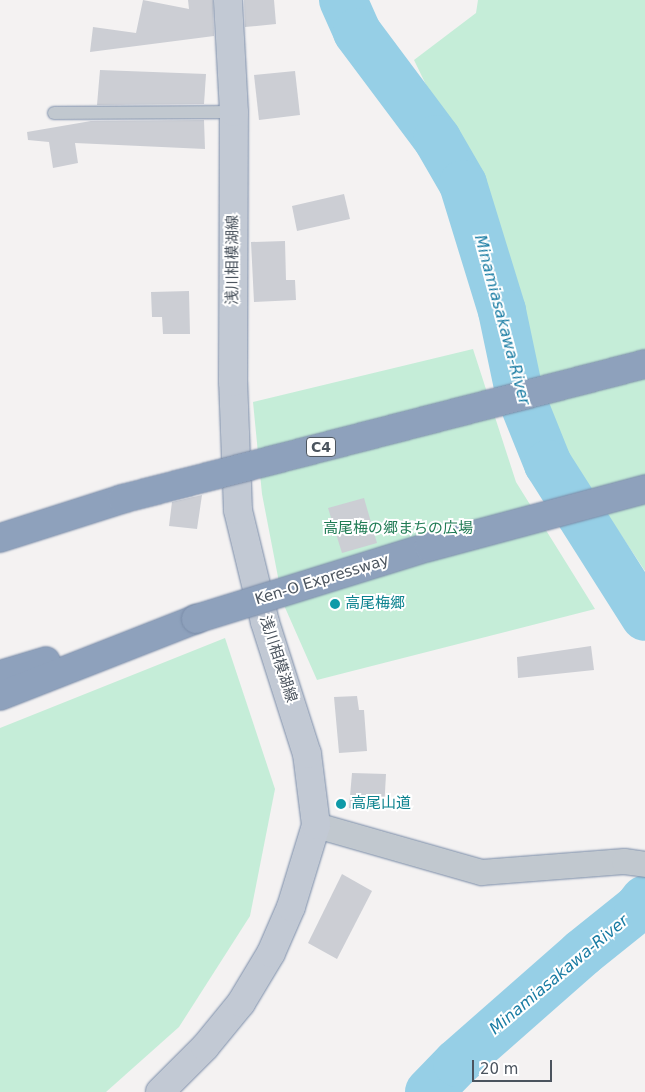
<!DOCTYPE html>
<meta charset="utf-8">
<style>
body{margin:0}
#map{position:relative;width:645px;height:1092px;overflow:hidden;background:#f4f2f2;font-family:"DejaVu Sans","Noto Sans JP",sans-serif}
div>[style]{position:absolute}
.green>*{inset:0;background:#c5edd8}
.river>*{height:48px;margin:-24px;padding:0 24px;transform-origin:24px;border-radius:24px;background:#96cfe6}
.building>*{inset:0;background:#ccced4}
.roads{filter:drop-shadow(0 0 1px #7a8ca8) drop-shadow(0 0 1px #7a8ca8)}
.lane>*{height:12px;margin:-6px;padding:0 6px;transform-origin:6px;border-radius:6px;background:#c1c8cf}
.street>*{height:25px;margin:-12.5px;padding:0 12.5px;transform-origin:12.5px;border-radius:12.5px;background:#c1c8cf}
.secondary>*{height:28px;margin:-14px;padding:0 14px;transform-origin:14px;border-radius:14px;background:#c2c9d4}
.highway>*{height:28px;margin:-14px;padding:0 14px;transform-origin:14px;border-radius:14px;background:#8ea1bc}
.bridges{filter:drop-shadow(0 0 1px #7a8ca8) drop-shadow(0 0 1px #7a8ca8)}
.highway-bridge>*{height:28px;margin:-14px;padding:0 14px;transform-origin:14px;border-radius:14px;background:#8ea1bc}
.dots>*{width:14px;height:14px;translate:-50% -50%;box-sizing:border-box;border:2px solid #fff;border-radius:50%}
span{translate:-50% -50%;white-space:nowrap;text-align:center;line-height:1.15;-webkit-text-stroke:4px #fff;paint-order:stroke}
.shield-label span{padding:1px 4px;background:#fff;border:1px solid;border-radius:4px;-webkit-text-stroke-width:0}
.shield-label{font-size:14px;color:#4b545e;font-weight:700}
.street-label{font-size:15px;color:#4b545e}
.park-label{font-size:15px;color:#207b54}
.culture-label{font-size:15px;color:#0d838f}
.left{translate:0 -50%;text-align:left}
.water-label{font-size:16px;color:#197ca3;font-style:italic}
.scale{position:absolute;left:472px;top:1060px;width:80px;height:22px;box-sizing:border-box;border:2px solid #4b545e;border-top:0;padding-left:6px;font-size:15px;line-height:18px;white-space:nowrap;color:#4b545e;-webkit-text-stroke:4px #fff;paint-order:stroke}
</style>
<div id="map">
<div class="green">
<i style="clip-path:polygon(478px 0,645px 0,645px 571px,543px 418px,510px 258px,414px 60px,476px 13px)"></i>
<i style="clip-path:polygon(473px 349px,516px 482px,595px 609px,317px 680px,283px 603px,262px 494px,253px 402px)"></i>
<i style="clip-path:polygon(225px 638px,275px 789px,250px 916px,179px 1027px,106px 1092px,0 1092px,0 728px)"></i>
</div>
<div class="river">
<i style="left:343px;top:0;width:35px;rotate:66deg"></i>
<i style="left:357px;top:32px;width:134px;rotate:53.2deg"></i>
<i style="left:437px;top:139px;width:52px;rotate:60deg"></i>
<i style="left:463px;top:184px;width:133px;rotate:72.9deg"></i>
<i style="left:502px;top:311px;width:83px;rotate:78.1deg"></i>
<i style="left:519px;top:392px;width:78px;rotate:68.1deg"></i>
<i style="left:548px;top:464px;width:181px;rotate:57.6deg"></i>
<i style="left:429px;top:1092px;width:40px;rotate:-46deg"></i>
<i style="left:457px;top:1063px;width:167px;rotate:-41.3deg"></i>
<i style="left:582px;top:953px;width:72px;rotate:-38.8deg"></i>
<i style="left:638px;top:908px;width:11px;rotate:-52deg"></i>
</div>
<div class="building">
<i style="clip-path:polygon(143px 0,189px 9px,188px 0,213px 0,214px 36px,90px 52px,93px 27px,136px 33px)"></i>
<i style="clip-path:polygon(244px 0,274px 0,276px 24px,245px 27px)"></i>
<i style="clip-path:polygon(100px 70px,206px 74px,204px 104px,97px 105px)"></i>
<i style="clip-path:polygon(295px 71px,300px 115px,259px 120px,254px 75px)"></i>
<i style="clip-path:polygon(204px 120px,205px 149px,75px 143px,78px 163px,53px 168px,49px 142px,28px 140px,27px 132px,91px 121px)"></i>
<i style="clip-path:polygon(344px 194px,350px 219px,297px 231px,292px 206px)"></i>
<i style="clip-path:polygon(285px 241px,286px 280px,295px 280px,296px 300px,254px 302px,251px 242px)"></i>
<i style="clip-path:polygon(189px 291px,190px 334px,163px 334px,162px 317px,152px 317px,151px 292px)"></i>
<i style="clip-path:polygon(202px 495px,197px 529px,169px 526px,172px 502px)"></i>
<i style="clip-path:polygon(364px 498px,377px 543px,342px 553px,328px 508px)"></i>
<i style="clip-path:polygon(591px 646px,594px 670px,518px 678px,517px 657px)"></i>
<i style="clip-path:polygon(357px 696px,359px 710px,364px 710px,367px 751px,339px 753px,334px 697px)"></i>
<i style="clip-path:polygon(352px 773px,386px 774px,384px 810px,349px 808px)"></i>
<i style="clip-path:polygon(342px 874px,372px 891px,337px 959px,308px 943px)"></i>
</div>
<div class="roads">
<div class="lane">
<i style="left:54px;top:113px;width:180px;rotate:-0.3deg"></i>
</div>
<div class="street">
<i style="left:316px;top:825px;width:172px;rotate:15.9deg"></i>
<i style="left:481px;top:872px;width:143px;rotate:-4.4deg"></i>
<i style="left:624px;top:861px;width:21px;rotate:8deg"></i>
</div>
<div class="secondary">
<i style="left:160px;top:1092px;width:64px;rotate:-45deg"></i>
<i style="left:205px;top:1047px;width:57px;rotate:-50.7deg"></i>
<i style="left:241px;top:1003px;width:58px;rotate:-59deg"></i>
<i style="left:271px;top:953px;width:50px;rotate:-66.5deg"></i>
<i style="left:291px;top:907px;width:86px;rotate:-73deg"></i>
<i style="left:316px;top:825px;width:72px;rotate:-97.2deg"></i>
<i style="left:307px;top:754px;width:139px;rotate:-107.7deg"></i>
<i style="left:265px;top:622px;width:115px;rotate:-103.6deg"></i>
<i style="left:238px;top:510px;width:128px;rotate:-92.2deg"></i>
<i style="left:233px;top:382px;width:270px;rotate:-89.8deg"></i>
<i style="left:234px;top:112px;width:112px;rotate:-93.1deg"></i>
</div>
<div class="highway">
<i style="left:0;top:675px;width:48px;rotate:-16.9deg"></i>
<i style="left:0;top:696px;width:211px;rotate:-21.4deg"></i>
</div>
</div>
<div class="bridges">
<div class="highway-bridge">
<i style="left:0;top:538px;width:128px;rotate:-17.7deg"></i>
<i style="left:122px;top:499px;width:540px;rotate:-14.47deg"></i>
<i style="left:196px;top:619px;width:244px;rotate:-17.2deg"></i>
<i style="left:429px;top:547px;width:224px;rotate:-15deg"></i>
</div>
</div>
<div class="dots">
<i style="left:335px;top:604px;background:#0f9aa8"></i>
<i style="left:341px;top:804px;background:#0f9aa8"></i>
</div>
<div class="shield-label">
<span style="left:321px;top:447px">C4</span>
</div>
<div class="street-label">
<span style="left:233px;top:260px;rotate:-90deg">浅川相模湖線</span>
<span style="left:322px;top:580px;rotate:-17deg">Ken-O Expressway</span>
<span style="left:278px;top:659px;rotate:72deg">浅川相模湖線</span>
</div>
<div class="park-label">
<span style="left:398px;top:529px">高尾梅の郷まちの広場</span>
</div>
<div class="culture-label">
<span class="left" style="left:345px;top:604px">高尾梅郷</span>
<span class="left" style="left:351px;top:804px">高尾山道</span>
</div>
<div class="water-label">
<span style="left:502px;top:320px;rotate:75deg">Minamiasakawa-River</span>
<span style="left:559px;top:975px;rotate:-40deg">Minamiasakawa-River</span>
</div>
<div class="scale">20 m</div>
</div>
